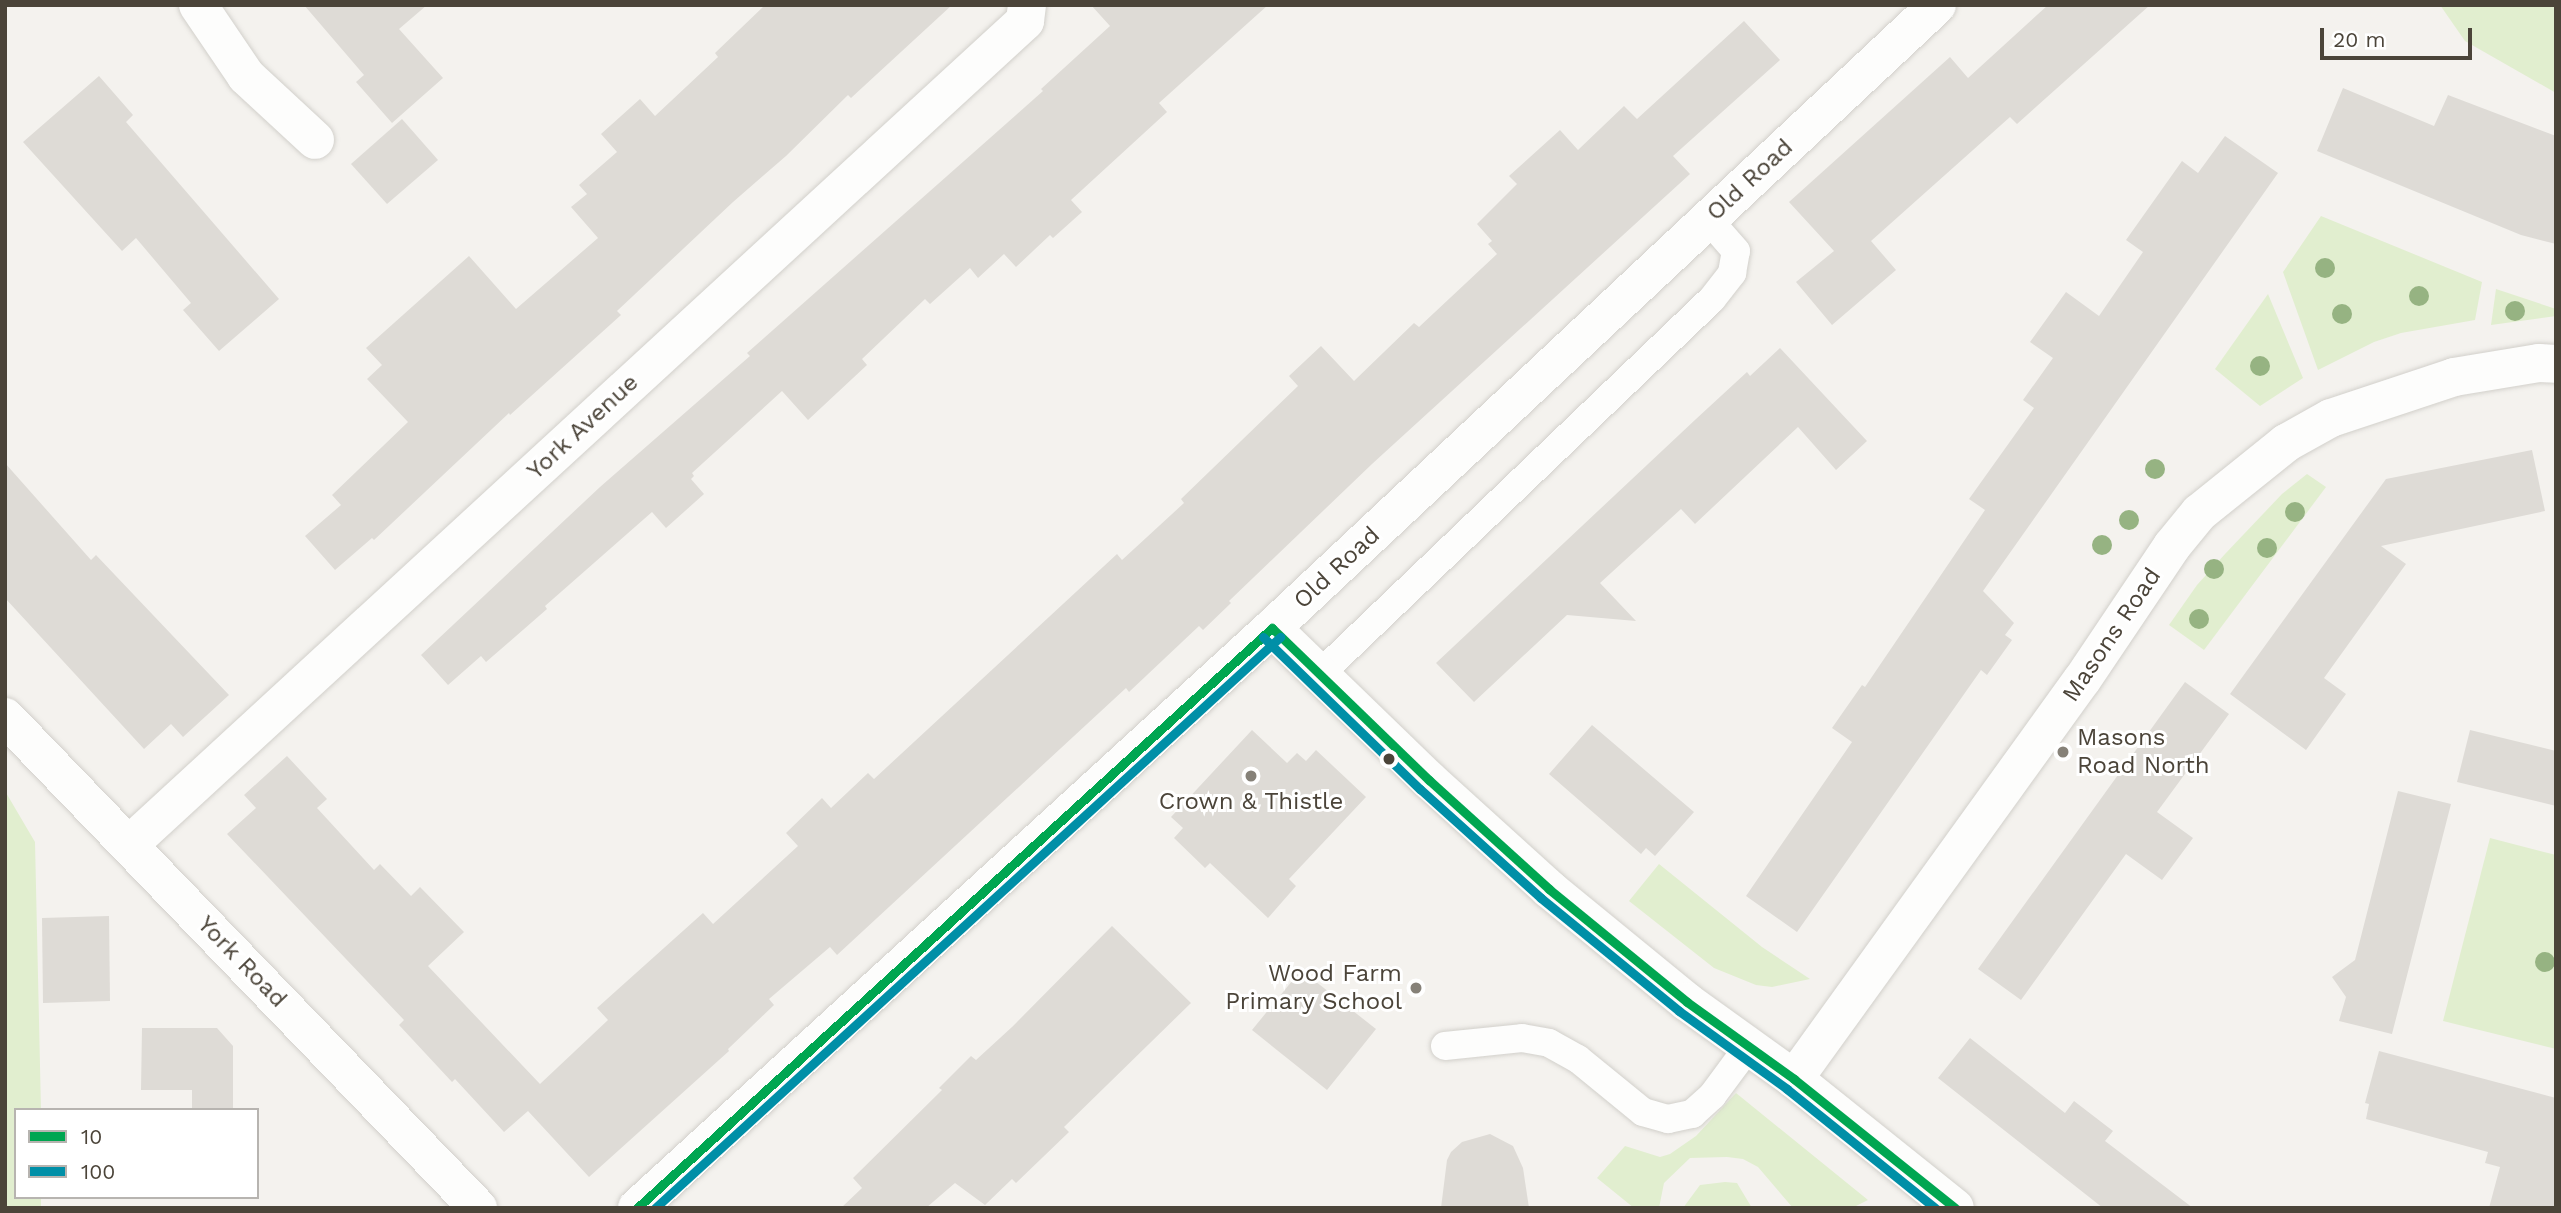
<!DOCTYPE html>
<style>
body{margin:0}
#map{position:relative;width:2561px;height:1213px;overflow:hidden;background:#f4f2ee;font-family:"Work Sans",sans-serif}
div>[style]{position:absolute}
.green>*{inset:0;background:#e1eecf}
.building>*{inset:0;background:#dedbd6}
.roads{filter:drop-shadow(0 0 2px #d2d0cb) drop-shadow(0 0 2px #d2d0cb)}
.service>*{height:28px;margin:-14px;padding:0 14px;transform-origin:14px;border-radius:14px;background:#fdfdfc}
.minor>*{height:38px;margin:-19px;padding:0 19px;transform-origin:19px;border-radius:19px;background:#fdfdfc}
.tertiary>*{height:38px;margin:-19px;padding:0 19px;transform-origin:19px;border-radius:19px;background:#fdfdfc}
.bus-1>*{height:9px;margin:-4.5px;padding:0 4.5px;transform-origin:4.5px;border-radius:4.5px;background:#00a651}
.bus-2>*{height:9px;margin:-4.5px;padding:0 4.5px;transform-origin:4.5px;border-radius:4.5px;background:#008fa7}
.trees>*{width:20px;height:20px;margin:-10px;border-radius:50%;background:#96b382}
.dots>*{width:19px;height:19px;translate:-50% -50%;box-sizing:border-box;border:4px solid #fff;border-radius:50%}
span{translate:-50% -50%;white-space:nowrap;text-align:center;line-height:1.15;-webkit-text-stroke:6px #fff;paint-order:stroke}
.street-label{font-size:24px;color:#4b4439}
.poi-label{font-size:24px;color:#4b4439}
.left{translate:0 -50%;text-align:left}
.right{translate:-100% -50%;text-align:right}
.frame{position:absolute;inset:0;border:7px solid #4b4439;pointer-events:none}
.legend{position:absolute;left:14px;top:1108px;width:245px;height:91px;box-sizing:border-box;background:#fff;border:2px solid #b7b4b0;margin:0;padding:9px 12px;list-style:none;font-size:21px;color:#4b4439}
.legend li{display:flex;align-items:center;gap:14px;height:35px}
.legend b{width:35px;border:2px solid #b7b4b0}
.scale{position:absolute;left:2320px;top:28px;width:152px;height:32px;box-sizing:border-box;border:4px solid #4b4439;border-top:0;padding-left:9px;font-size:21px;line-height:24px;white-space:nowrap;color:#4b4439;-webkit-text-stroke:5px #fff;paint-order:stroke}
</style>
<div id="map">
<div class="green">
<i style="clip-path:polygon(2440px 5px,2556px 5px,2556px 93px,2465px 41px)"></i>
<i style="clip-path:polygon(2321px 216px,2482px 282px,2475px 320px,2401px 333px,2374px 342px,2318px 370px,2283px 272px)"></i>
<i style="clip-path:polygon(2496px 289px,2556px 309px,2556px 316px,2491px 325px)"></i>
<i style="clip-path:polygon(2268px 294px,2303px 378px,2260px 406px,2215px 369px)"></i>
<i style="clip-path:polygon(2307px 474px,2326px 487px,2204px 650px,2169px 625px,2197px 585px,2225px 554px,2282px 494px)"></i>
<i style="clip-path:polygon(5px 791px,35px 842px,41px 1110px,16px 1110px,16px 1197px,41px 1197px,41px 1208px,5px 1208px)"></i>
<i style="clip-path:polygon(2490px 838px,2556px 855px,2556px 1049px,2443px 1021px)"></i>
<i style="clip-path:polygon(1659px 864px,1762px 947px,1810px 979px,1772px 987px,1756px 985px,1714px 968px,1629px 901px)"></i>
<i style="clip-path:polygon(1736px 1093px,1868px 1200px,1852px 1208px,1793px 1208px,1758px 1167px,1743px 1159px,1727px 1157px,1690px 1158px,1664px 1183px,1659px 1208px,1634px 1208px,1597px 1178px,1625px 1146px,1660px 1157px,1670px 1154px,1696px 1136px)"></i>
<i style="clip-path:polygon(1725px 1182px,1737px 1183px,1752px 1208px,1683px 1208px,1700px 1185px)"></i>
</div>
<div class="building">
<i style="clip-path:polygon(304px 5px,427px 5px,399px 29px,443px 78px,392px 123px,356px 82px,364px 75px)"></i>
<i style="clip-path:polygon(765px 5px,952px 5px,851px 98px,848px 95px,786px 156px,733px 202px,617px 311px,621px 315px,510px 415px,509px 413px,374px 540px,372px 538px,335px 570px,305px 536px,341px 505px,332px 495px,408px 422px,367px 379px,382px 365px,366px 348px,469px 256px,516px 309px,598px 238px,571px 207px,587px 194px,579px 185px,617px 152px,601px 134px,640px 99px,655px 116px,718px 57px,715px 53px)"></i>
<i style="clip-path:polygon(1091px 5px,1268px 5px,1159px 103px,1167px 112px,1071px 200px,1082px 212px,1053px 238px,1050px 235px,1016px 267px,1004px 254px,978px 278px,970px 268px,930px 304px,925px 299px,862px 359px,867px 365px,808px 420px,782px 391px,692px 473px,694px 476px,691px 479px,704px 494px,666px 528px,652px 512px,545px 606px,547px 609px,486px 662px,481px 656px,448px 685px,421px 655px,600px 487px,750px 356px,747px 353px,1043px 91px,1041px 89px,1110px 26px)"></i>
<i style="clip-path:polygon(2048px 5px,2150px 5px,2017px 124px,2010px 117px,1871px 241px,1896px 270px,1832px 325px,1796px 282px,1834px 251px,1789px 202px,1950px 57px,1968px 78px)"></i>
<i style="clip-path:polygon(1744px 21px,1780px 60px,1673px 156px,1690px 174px,1372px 464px,1229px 601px,1231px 603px,1203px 630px,1199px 626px,1129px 692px,1126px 688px,837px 955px,830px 947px,769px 999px,774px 1005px,728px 1049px,729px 1051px,589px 1177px,528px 1111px,504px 1132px,455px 1079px,452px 1082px,399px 1025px,404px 1020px,227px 834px,256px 808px,244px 795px,287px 756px,327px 799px,317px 808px,374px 870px,380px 864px,411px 896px,420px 887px,464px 932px,428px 966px,540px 1084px,608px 1020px,597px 1008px,703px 913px,713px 924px,798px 846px,786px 833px,822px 798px,831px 808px,868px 773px,874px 779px,1117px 554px,1122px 560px,1184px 503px,1181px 499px,1298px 386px,1289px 376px,1321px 346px,1354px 381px,1414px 323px,1419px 327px,1497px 254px,1488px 244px,1492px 241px,1477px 224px,1517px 184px,1509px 176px,1560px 130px,1578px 150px,1624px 106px,1637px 119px)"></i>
<i style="clip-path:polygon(99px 76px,133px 115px,126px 122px,279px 299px,219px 351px,183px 310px,191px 303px,136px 238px,122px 251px,23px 142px)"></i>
<i style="clip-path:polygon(2343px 88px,2434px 126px,2448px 95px,2556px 136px,2556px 244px,2521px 235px,2317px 151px)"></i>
<i style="clip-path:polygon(402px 119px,438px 160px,387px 204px,351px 164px)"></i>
<i style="clip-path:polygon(2225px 136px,2278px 173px,1983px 591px,2014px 623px,2005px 635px,2012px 640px,1987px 675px,1981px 670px,1797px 932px,1746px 896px,1852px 742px,1832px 728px,1862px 685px,1865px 687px,1985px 510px,1969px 499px,2034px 408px,2023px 400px,2053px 358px,2030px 342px,2066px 292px,2099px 316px,2143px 252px,2126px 240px,2182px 161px,2198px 173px)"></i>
<i style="clip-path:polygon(1780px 348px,1867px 441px,1836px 470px,1798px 427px,1695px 524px,1681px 509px,1600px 583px,1636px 621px,1567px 615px,1474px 702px,1436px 663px,1696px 419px,1747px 372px,1750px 376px)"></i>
<i style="clip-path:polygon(2532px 450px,2545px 511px,2381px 546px,2406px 564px,2324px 678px,2346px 694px,2306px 750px,2230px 694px,2386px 479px)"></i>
<i style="clip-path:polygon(5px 463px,91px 560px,96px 555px,229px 695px,183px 737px,171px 724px,144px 749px,5px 598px)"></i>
<i style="clip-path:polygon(2185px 682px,2229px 714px,2157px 812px,2193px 838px,2162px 880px,2126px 854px,2021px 1000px,1978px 969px)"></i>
<i style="clip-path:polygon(1592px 725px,1694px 812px,1655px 856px,1646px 848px,1641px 854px,1549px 774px)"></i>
<i style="clip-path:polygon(1252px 730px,1287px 763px,1297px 753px,1306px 761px,1316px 750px,1366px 797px,1289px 879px,1296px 886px,1268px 918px,1210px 863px,1205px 868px,1174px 838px,1183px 828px,1171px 817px)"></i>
<i style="clip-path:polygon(2470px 730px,2556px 751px,2556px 806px,2457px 782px)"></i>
<i style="clip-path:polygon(2398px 791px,2451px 804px,2392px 1034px,2339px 1021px,2346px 997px,2332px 977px,2355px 960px)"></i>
<i style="clip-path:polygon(109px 916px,110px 1001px,43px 1003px,42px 918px)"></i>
<i style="clip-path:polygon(1112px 926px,1191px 1003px,1064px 1127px,1069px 1132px,1016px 1183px,1012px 1179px,985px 1205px,955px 1183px,926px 1208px,841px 1208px,862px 1188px,853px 1178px,942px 1090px,939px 1088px,971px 1056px,976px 1060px,1012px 1027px)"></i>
<i style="clip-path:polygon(1301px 970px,1376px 1029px,1327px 1090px,1252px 1030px)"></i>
<i style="clip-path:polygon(142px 1028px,217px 1028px,233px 1046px,233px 1110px,192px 1110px,192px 1090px,141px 1090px)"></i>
<i style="clip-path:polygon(1970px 1038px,2065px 1113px,2074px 1101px,2113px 1131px,2105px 1141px,2193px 1208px,2103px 1208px,1938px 1078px)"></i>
<i style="clip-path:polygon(2379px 1051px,2556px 1098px,2556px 1208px,2489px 1208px,2500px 1167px,2485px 1163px,2488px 1152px,2366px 1119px,2369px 1104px,2365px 1103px)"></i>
<i style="clip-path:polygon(1490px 1134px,1513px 1146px,1523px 1168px,1529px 1208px,1441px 1208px,1447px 1160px,1451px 1152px,1462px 1142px)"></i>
</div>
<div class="roads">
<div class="service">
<i style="left:1320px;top:674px;width:542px;rotate:-43.73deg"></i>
<i style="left:1712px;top:299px;width:33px;rotate:-52deg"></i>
<i style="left:1732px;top:273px;width:22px;rotate:-80deg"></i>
<i style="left:1736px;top:251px;width:43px;rotate:-131.2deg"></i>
<i style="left:1445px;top:1046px;width:77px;rotate:-5.9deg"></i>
<i style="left:1522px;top:1038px;width:27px;rotate:10deg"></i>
<i style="left:1549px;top:1043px;width:33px;rotate:29deg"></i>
<i style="left:1578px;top:1059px;width:84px;rotate:39.2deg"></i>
<i style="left:1643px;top:1112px;width:26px;rotate:16deg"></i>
<i style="left:1668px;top:1119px;width:25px;rotate:-12deg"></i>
<i style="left:1692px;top:1114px;width:27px;rotate:-42deg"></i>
<i style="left:1712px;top:1096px;width:62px;rotate:-53.5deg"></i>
</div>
<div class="minor">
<i style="left:198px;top:5px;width:86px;rotate:55.9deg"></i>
<i style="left:246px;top:76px;width:94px;rotate:42.8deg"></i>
<i style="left:1272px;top:628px;width:219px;rotate:44.1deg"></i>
<i style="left:1429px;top:780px;width:162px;rotate:42.2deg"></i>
<i style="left:1549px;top:889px;width:178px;rotate:39.3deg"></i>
<i style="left:1687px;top:1002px;width:132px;rotate:35.7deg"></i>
<i style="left:1794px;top:1079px;width:206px;rotate:38.7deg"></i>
<i style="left:5px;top:717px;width:682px;rotate:46.07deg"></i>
<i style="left:130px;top:844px;width:1216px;rotate:-42.6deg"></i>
<i style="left:1025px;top:21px;width:16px;rotate:-83deg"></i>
<i style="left:1794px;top:1079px;width:492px;rotate:-54.2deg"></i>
<i style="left:2082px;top:680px;width:161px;rotate:-56.1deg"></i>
<i style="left:2172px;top:546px;width:43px;rotate:-50.7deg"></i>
<i style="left:2199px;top:513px;width:112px;rotate:-38.8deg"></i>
<i style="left:2286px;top:443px;width:51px;rotate:-29.1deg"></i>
<i style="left:2331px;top:418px;width:130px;rotate:-18.4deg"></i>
<i style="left:2454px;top:377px;width:86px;rotate:-9.4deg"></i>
<i style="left:2539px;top:363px;width:17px;rotate:3deg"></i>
</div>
<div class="tertiary">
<i style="left:637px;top:1208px;width:860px;rotate:-42.41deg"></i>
<i style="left:1272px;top:628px;width:911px;rotate:-43.13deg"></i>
</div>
</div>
<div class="bus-1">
<i style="left:1272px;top:628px;width:219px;rotate:44.1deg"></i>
<i style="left:1429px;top:780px;width:162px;rotate:42.2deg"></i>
<i style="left:1549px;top:889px;width:178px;rotate:39.3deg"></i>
<i style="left:1687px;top:1002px;width:132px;rotate:35.7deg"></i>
<i style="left:1794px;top:1079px;width:206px;rotate:38.7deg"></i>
<i style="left:637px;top:1208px;width:860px;rotate:-42.41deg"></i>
</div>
<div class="bus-2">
<i style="left:1263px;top:637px;width:219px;rotate:44.1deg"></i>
<i style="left:1420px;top:789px;width:163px;rotate:42deg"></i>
<i style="left:1541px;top:898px;width:178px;rotate:39.3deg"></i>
<i style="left:1679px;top:1011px;width:133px;rotate:35.8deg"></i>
<i style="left:1787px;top:1089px;width:190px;rotate:38.8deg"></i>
<i style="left:655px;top:1208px;width:847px;rotate:-42.41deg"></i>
</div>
<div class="trees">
<i style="left:2325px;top:268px"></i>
<i style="left:2419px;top:296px"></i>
<i style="left:2515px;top:311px"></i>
<i style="left:2342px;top:314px"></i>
<i style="left:2260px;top:366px"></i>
<i style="left:2155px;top:469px"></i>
<i style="left:2295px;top:512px"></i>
<i style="left:2129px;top:520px"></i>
<i style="left:2102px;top:545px"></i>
<i style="left:2267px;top:548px"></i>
<i style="left:2214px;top:569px"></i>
<i style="left:2199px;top:619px"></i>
<i style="left:2545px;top:962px"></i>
</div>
<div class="dots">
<i style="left:2063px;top:752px;background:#868178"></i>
<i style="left:1389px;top:759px;background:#4b4439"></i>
<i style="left:1251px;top:776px;background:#868178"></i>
<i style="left:1416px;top:988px;background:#868178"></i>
</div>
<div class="street-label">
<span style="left:1750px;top:180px;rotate:-43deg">Old Road</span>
<span style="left:583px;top:427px;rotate:-43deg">York Avenue</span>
<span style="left:1337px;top:568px;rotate:-43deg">Old Road</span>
<span style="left:2112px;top:635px;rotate:-56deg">Masons Road</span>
<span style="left:242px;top:962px;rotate:46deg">York Road</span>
</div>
<div class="poi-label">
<span class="left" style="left:2077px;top:752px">Masons<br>Road North</span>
<span style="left:1251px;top:802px">Crown &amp; Thistle</span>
<span class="right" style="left:1402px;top:988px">Wood Farm<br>Primary School</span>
</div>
<div class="frame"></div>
<ul class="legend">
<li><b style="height:9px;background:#00a651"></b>10</li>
<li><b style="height:9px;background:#008fa7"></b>100</li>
</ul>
<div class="scale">20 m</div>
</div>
